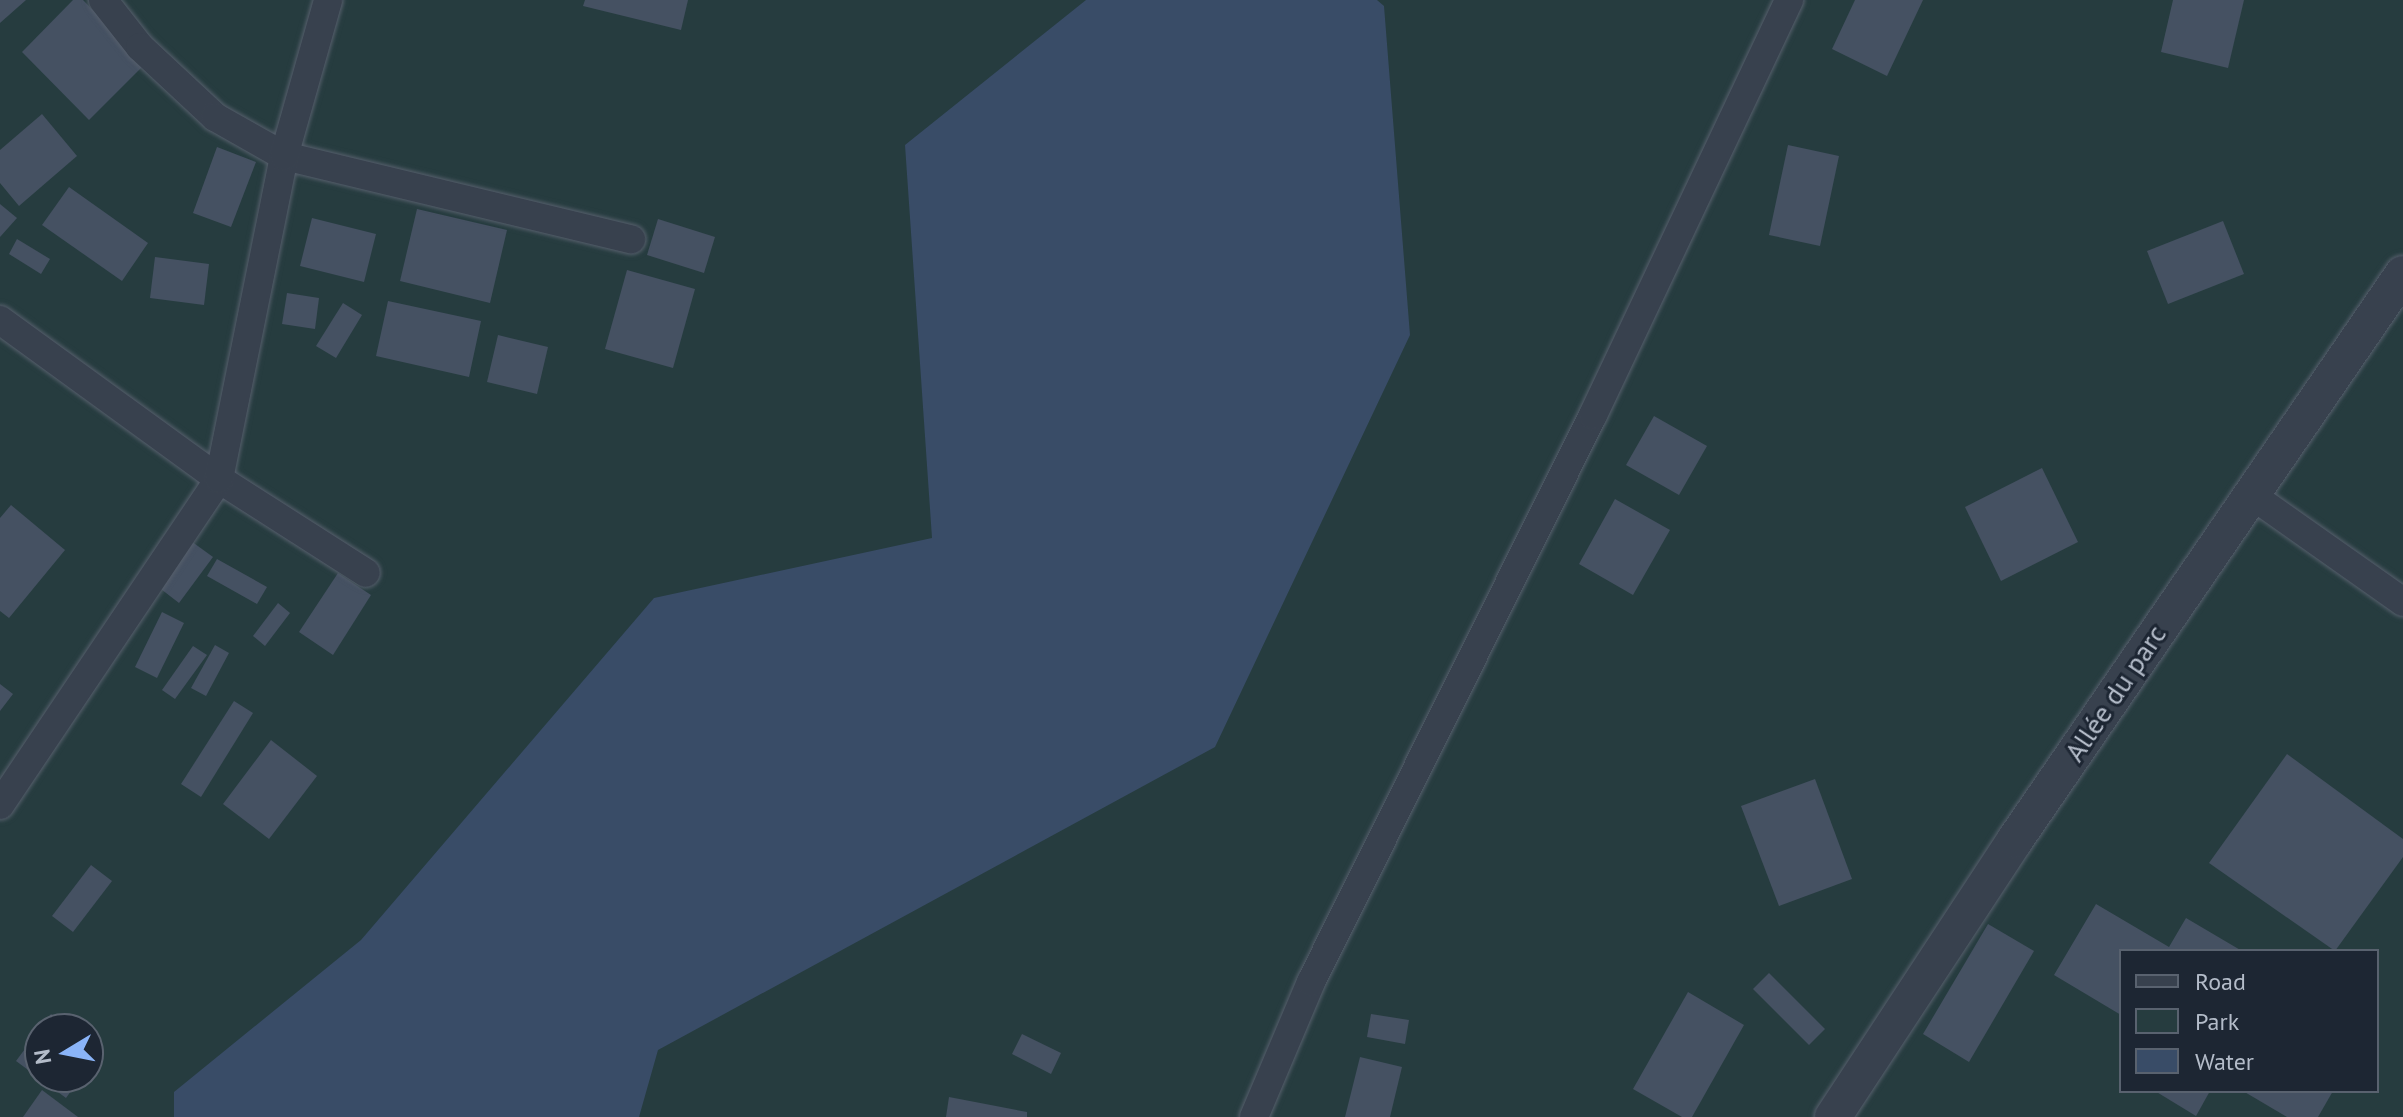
<!DOCTYPE html>
<meta charset="utf-8">
<style>
body{margin:0}
#map{position:relative;width:2403px;height:1117px;overflow:hidden;background:#242f3e;font-family:"PT Sans",sans-serif}
div>[style]{position:absolute}
.green>*{inset:0;background:#263c3f}
.water>*{inset:0;background:#394c67}
.building>*{inset:0;background:#455162}
.roads{filter:drop-shadow(0 0 2px #565f6c) drop-shadow(0 0 2px #565f6c)}
.minor>*{height:28px;margin:-14px;padding:0 14px;transform-origin:14px;border-radius:14px;background:#38414e}
.tertiary>*{height:36px;margin:-18px;padding:0 18px;transform-origin:18px;border-radius:18px;background:#38414e}
span{translate:-50% -50%;white-space:nowrap;text-align:center;line-height:1.15;-webkit-text-stroke:6px #1d2633;paint-order:stroke}
.street-label{font-size:28px;color:#b4bcc9}
.legend{position:absolute;left:2119px;top:949px;width:260px;height:144px;box-sizing:border-box;background:#1d2633;border:2px solid #59626f;margin:0;padding:10px 14px;list-style:none;font-size:24px;color:#b4bcc9}
.legend li{display:flex;align-items:center;gap:16px;height:40px}
.legend b{width:40px;border:2px solid #59626f}
.north{position:absolute;left:24px;top:1013px;width:80px;height:80px;box-sizing:border-box;background:#1d2633;border:2px solid #59626f;border-radius:50%;rotate:260deg;font-size:22px;font-weight:700;line-height:32px;text-align:center;color:#b4bcc9}
.north::after{content:'';display:block;margin:auto;width:28px;height:36px;background:#8ab4f8;clip-path:polygon(50% 0,100% 100%,50% 72%,0 100%)}
</style>
<div id="map">
<div class="green">
<i style="clip-path:polygon(evenodd,0 0,2403px 0,2403px 1117px,0 1117px,0 0,2121px 951px,2377px 951px,2377px 1091px,2121px 1091px,2121px 951px,0 0,40px 1029px,88px 1029px,88px 1077px,40px 1077px,40px 1029px)"></i>
</div>
<div class="water">
<i style="clip-path:polygon(1086px 0,1377px 0,1384px 6px,1410px 335px,1215px 747px,658px 1050px,639px 1117px,174px 1117px,174px 1092px,361px 940px,654px 598px,932px 538px,905px 145px)"></i>
</div>
<div class="building">
<i style="clip-path:polygon(0 0,26px 0,0 23px)"></i>
<i style="clip-path:polygon(73px 0,83px 0,145px 64px,89px 120px,22px 52px)"></i>
<i style="clip-path:polygon(585px 0,688px 0,681px 30px,583px 6px)"></i>
<i style="clip-path:polygon(1855px 0,1923px 0,1887px 76px,1832px 49px)"></i>
<i style="clip-path:polygon(2173px 0,2244px 0,2228px 68px,2161px 52px)"></i>
<i style="clip-path:polygon(42px 114px,77px 156px,19px 206px,0 183px,0 150px)"></i>
<i style="clip-path:polygon(1788px 145px,1839px 156px,1820px 246px,1769px 235px)"></i>
<i style="clip-path:polygon(217px 147px,256px 162px,231px 227px,193px 213px)"></i>
<i style="clip-path:polygon(69px 187px,148px 243px,122px 281px,42px 225px)"></i>
<i style="clip-path:polygon(0 204px,17px 218px,0 237px)"></i>
<i style="clip-path:polygon(417px 209px,507px 230px,490px 303px,400px 281px)"></i>
<i style="clip-path:polygon(312px 218px,376px 234px,364px 282px,300px 266px)"></i>
<i style="clip-path:polygon(658px 219px,715px 237px,704px 273px,647px 255px)"></i>
<i style="clip-path:polygon(2223px 221px,2244px 274px,2168px 304px,2147px 251px)"></i>
<i style="clip-path:polygon(17px 239px,50px 259px,41px 274px,9px 254px)"></i>
<i style="clip-path:polygon(155px 257px,209px 264px,204px 305px,150px 298px)"></i>
<i style="clip-path:polygon(627px 270px,695px 289px,673px 368px,605px 349px)"></i>
<i style="clip-path:polygon(287px 293px,319px 298px,315px 329px,282px 324px)"></i>
<i style="clip-path:polygon(388px 301px,481px 321px,469px 377px,376px 356px)"></i>
<i style="clip-path:polygon(343px 303px,362px 315px,336px 358px,316px 346px)"></i>
<i style="clip-path:polygon(498px 335px,548px 347px,537px 394px,487px 382px)"></i>
<i style="clip-path:polygon(1654px 416px,1707px 446px,1679px 495px,1626px 465px)"></i>
<i style="clip-path:polygon(2042px 468px,2078px 542px,2001px 581px,1965px 507px)"></i>
<i style="clip-path:polygon(1615px 499px,1670px 530px,1633px 595px,1579px 564px)"></i>
<i style="clip-path:polygon(11px 505px,65px 550px,9px 618px,0 611px,0 518px)"></i>
<i style="clip-path:polygon(191px 541px,213px 557px,179px 603px,157px 586px)"></i>
<i style="clip-path:polygon(217px 559px,267px 587px,257px 604px,207px 576px)"></i>
<i style="clip-path:polygon(338px 573px,371px 595px,333px 655px,299px 632px)"></i>
<i style="clip-path:polygon(278px 603px,290px 613px,265px 646px,253px 636px)"></i>
<i style="clip-path:polygon(162px 612px,184px 623px,157px 678px,135px 667px)"></i>
<i style="clip-path:polygon(215px 645px,229px 653px,206px 696px,191px 688px)"></i>
<i style="clip-path:polygon(193px 646px,207px 655px,175px 699px,162px 690px)"></i>
<i style="clip-path:polygon(0 684px,13px 694px,0 711px)"></i>
<i style="clip-path:polygon(234px 701px,253px 713px,201px 797px,181px 784px)"></i>
<i style="clip-path:polygon(271px 740px,317px 776px,269px 839px,223px 804px)"></i>
<i style="clip-path:polygon(2287px 754px,2403px 839px,2403px 857px,2335px 951px,2209px 863px)"></i>
<i style="clip-path:polygon(1815px 779px,1852px 879px,1779px 906px,1741px 806px)"></i>
<i style="clip-path:polygon(91px 865px,112px 881px,73px 932px,52px 916px)"></i>
<i style="clip-path:polygon(2096px 904px,2169px 947px,2186px 918px,2242px 951px,2121px 951px,2121px 1015px,2054px 975px)"></i>
<i style="clip-path:polygon(1988px 924px,2034px 951px,1969px 1062px,1923px 1034px)"></i>
<i style="clip-path:polygon(1769px 973px,1825px 1029px,1809px 1045px,1753px 989px)"></i>
<i style="clip-path:polygon(1688px 992px,1744px 1025px,1692px 1117px,1682px 1117px,1633px 1089px)"></i>
<i style="clip-path:polygon(51px 1014px,71px 1029px,40px 1029px,40px 1077px,81px 1077px,66px 1098px,16px 1061px)"></i>
<i style="clip-path:polygon(1371px 1014px,1409px 1020px,1405px 1044px,1367px 1037px)"></i>
<i style="clip-path:polygon(1022px 1034px,1061px 1053px,1051px 1074px,1012px 1054px)"></i>
<i style="clip-path:polygon(88px 1042px,100px 1051px,88px 1068px)"></i>
<i style="clip-path:polygon(1360px 1057px,1402px 1067px,1390px 1117px,1345px 1117px)"></i>
<i style="clip-path:polygon(42px 1090px,78px 1117px,23px 1117px)"></i>
<i style="clip-path:polygon(2155px 1091px,2210px 1091px,2196px 1116px)"></i>
<i style="clip-path:polygon(2243px 1091px,2333px 1091px,2318px 1117px,2287px 1117px)"></i>
<i style="clip-path:polygon(949px 1097px,1027px 1112px,1027px 1117px,946px 1117px)"></i>
</div>
<div class="roads">
<div class="minor">
<i style="left:103px;top:0;width:60px;rotate:51.8deg"></i>
<i style="left:140px;top:47px;width:103px;rotate:43deg"></i>
<i style="left:215px;top:117px;width:79px;rotate:29.5deg"></i>
<i style="left:284px;top:156px;width:357px;rotate:13.5deg"></i>
<i style="left:0;top:320px;width:271px;rotate:36deg"></i>
<i style="left:219px;top:479px;width:174px;rotate:32.6deg"></i>
<i style="left:2250px;top:494px;width:187px;rotate:35.2deg"></i>
<i style="left:0;top:805px;width:393px;rotate:-56.1deg"></i>
<i style="left:219px;top:479px;width:329px;rotate:-78.6deg"></i>
<i style="left:284px;top:156px;width:162px;rotate:-74.2deg"></i>
<i style="left:1254px;top:1117px;width:147px;rotate:-67.1deg"></i>
<i style="left:1311px;top:982px;width:633px;rotate:-63.56deg"></i>
<i style="left:1593px;top:415px;width:459px;rotate:-64.7deg"></i>
</div>
<div class="tertiary">
<i style="left:1833px;top:1117px;width:331px;rotate:-56.7deg"></i>
<i style="left:2015px;top:840px;width:686px;rotate:-55.57deg"></i>
</div>
</div>
<div class="street-label">
<span style="left:2115px;top:693px;rotate:-56deg">Allée du parc</span>
</div>
<ul class="legend">
<li><b style="height:10px;background:#38414e"></b>Road</li>
<li><b style="height:22px;background:#263c3f"></b>Park</li>
<li><b style="height:22px;background:#394c67"></b>Water</li>
</ul>
<div class="north">N</div>
</div>
